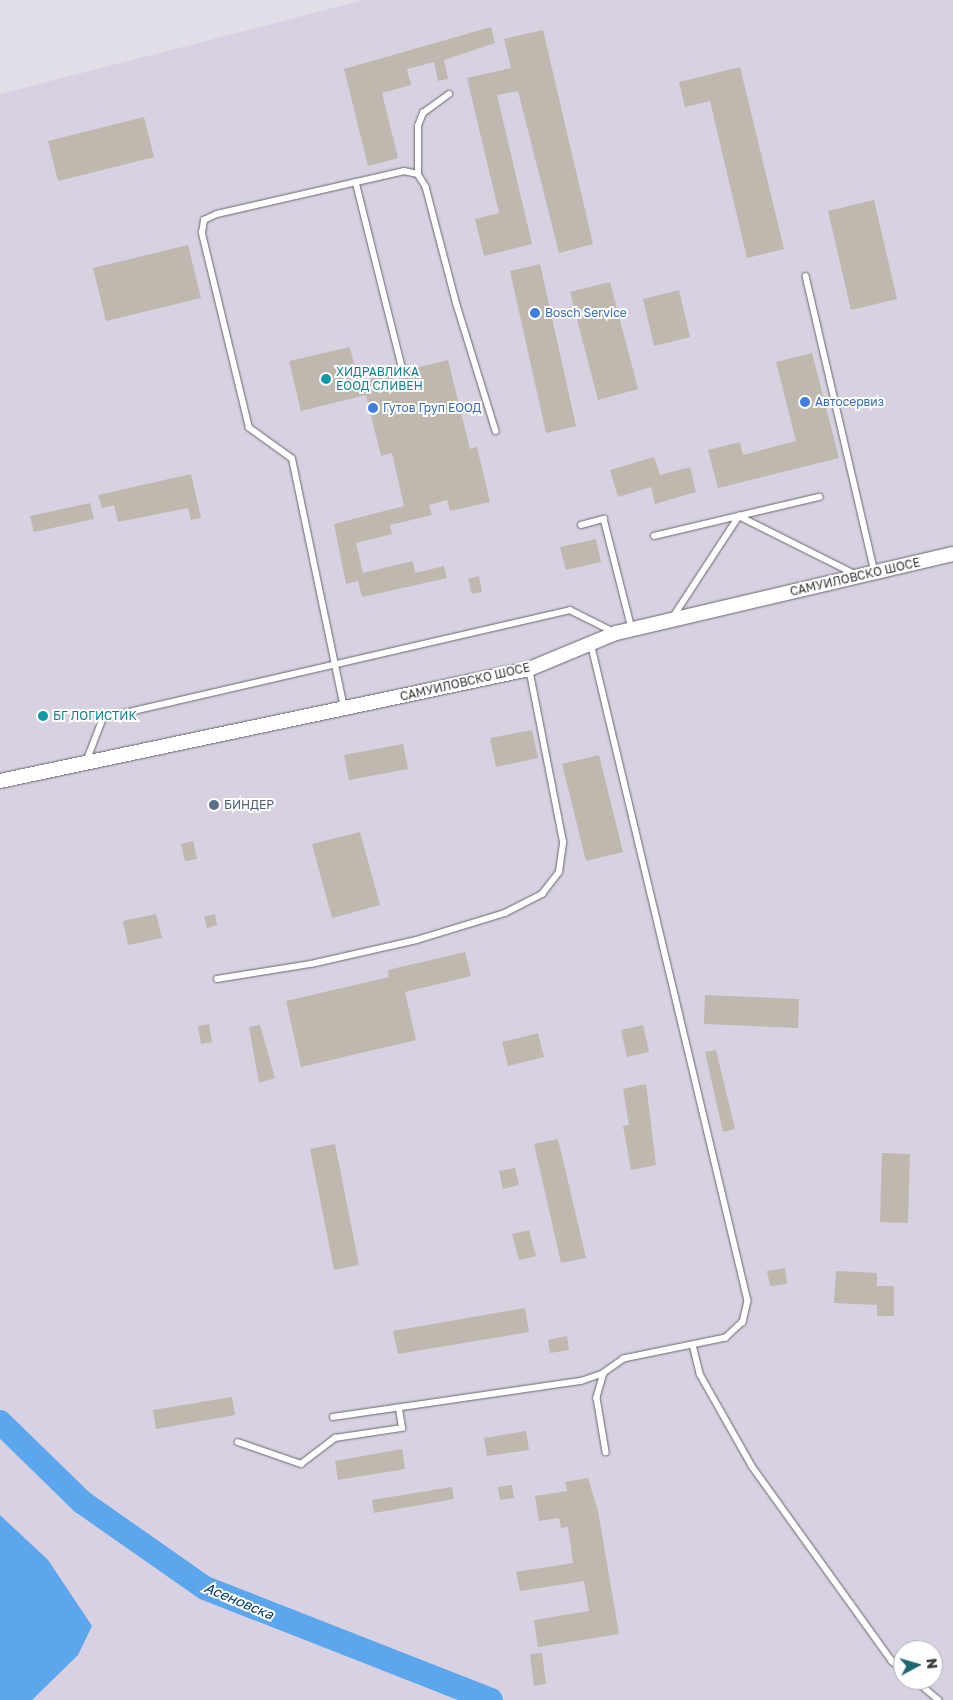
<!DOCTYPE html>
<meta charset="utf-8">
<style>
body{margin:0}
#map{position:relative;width:953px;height:1700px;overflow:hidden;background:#e2dee7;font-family:"Golos Text",sans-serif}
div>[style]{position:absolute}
.built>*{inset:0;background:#d8d1e1}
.water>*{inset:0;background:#5ba6ec}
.river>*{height:24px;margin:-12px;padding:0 12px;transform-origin:12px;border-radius:12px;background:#5ba6ec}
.building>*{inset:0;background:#beb8af}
.roads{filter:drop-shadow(0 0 1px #6a666e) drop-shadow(0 0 1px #6a666e)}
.service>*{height:5.5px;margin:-2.75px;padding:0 2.75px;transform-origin:2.75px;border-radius:2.75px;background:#fff}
.tertiary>*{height:14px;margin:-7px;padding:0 7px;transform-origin:7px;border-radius:7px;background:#fff}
.dots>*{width:14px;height:14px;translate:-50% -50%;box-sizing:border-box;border:2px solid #fff;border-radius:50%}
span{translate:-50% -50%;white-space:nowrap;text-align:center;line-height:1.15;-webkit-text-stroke:4px #fff;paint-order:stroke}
.shop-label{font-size:12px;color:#366cbe}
.left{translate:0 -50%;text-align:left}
.culture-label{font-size:12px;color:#0d838f}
.street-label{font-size:12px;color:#3a393d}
.service-label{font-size:12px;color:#4e5e75}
.water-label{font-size:14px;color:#003b67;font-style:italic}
.north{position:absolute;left:893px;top:1640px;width:50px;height:50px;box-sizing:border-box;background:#fff;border:1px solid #b0b0b1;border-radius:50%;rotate:84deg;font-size:14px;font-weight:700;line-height:20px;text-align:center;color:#3a393d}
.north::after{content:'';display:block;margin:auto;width:18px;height:22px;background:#1c686f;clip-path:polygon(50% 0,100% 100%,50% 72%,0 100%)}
</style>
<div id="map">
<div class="built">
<i style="clip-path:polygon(evenodd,364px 0,953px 0,953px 1700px,0 1700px,0 94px,364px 0,903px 1650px,933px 1650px,933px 1680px,903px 1680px,903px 1650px)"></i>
</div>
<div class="water">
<i style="clip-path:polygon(0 1515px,48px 1560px,92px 1626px,78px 1655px,32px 1700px,0 1700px)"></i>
</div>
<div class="river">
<i style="left:0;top:1422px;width:115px;rotate:44.3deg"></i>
<i style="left:82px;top:1502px;width:150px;rotate:35deg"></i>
<i style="left:205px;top:1588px;width:307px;rotate:21.4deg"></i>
</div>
<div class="building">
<i style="clip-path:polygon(491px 27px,495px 43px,444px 60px,448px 79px,438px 81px,434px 62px,407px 69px,411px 85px,382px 93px,398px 158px,368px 166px,344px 69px)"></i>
<i style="clip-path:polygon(543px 30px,593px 244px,559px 253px,518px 91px,497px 95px,532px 244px,484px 256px,475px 219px,499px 213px,467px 78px,511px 68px,504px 39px)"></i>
<i style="clip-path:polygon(740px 67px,784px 249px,747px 258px,710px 101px,685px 107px,679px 82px)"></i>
<i style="clip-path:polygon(144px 117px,154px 157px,58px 181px,48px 141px)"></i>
<i style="clip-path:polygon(874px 200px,897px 299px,851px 310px,828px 211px)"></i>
<i style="clip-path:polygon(188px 245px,201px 298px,106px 321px,93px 268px)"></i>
<i style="clip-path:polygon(540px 264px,576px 426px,546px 433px,510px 271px)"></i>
<i style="clip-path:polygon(610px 282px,638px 389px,598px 400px,570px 292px)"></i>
<i style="clip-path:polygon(679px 290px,690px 337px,654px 346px,643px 299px)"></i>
<i style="clip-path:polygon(350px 347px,358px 382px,448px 360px,470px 449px,477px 447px,490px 502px,450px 511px,447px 500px,429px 505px,432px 515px,390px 525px,392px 534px,356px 543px,363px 573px,413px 561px,415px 573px,444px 566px,447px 578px,362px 597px,358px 581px,346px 584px,334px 524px,404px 506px,392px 453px,381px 456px,366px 395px,301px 411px,289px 361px)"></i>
<i style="clip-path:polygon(812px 353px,839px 458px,718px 488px,708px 450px,740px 442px,743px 455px,796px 441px,776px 362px)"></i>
<i style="clip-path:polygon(654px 457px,660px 475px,690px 467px,696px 492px,655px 504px,651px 487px,618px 497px,610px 470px)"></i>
<i style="clip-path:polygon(191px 474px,201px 518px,191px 520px,188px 508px,118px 522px,114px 505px,102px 508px,98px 495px)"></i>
<i style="clip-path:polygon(90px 503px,94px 519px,34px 532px,30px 516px)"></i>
<i style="clip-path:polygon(596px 539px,601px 562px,566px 570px,560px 547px)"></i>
<i style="clip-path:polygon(479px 576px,482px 592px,472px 594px,468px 579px)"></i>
<i style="clip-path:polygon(532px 730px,538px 758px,496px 767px,490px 738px)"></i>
<i style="clip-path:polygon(403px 744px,408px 769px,349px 780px,344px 755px)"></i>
<i style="clip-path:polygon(599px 755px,623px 852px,586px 861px,562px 764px)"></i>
<i style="clip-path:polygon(360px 832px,380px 905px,332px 918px,312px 844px)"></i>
<i style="clip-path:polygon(193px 841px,197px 859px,185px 861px,181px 844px)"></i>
<i style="clip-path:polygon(156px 914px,162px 938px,128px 945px,123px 921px)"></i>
<i style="clip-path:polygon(215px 914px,217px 925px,207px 928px,204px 917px)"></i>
<i style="clip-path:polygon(465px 952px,471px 976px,405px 992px,416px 1040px,301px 1067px,286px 1001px,389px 977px,388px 970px)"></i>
<i style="clip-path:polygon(705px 995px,799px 999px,798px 1028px,704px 1024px)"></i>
<i style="clip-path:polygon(209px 1024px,212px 1042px,201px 1044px,198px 1026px)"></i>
<i style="clip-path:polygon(260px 1025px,275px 1078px,259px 1083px,249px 1027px)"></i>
<i style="clip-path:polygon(643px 1025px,649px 1052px,627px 1057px,621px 1030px)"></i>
<i style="clip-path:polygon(538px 1033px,544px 1057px,508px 1066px,502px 1042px)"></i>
<i style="clip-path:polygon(716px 1050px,735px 1129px,723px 1132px,705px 1052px)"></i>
<i style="clip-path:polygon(646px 1084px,656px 1165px,631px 1170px,623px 1126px,629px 1125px,623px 1089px)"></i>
<i style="clip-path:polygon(558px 1139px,586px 1258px,561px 1263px,534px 1144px)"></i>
<i style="clip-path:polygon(335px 1144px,359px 1265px,334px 1270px,310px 1149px)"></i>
<i style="clip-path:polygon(882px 1153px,910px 1154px,908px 1223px,880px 1222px)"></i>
<i style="clip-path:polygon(515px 1168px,519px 1185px,503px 1189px,499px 1171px)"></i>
<i style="clip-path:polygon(529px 1230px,536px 1256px,519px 1260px,512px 1234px)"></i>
<i style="clip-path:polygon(785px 1268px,787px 1284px,770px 1286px,767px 1271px)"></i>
<i style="clip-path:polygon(836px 1271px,877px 1273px,877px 1286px,894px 1286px,894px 1316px,877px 1316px,877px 1305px,834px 1303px)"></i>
<i style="clip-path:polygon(525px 1308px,529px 1332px,398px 1354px,393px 1331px)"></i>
<i style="clip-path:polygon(567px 1336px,569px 1350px,550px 1353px,548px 1340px)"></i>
<i style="clip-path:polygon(232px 1397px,235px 1415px,156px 1429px,153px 1410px)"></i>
<i style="clip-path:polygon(526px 1431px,529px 1450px,487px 1456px,484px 1438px)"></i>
<i style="clip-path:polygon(402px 1449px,405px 1469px,338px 1480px,335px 1461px)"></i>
<i style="clip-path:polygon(588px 1478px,598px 1511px,619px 1634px,538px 1647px,534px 1620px,589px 1611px,584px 1581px,520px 1591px,516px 1572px,573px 1563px,568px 1527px,561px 1528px,559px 1518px,539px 1521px,535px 1496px,567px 1491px,565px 1482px)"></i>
<i style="clip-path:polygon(512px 1485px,514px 1498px,500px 1500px,498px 1487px)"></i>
<i style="clip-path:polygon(452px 1487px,454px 1499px,374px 1513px,372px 1500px)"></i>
<i style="clip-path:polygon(542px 1653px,546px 1684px,534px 1686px,530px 1654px)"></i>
</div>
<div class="roads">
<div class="service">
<i style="left:418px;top:174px;width:48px;rotate:-90deg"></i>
<i style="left:418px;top:126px;width:14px;rotate:-69deg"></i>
<i style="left:423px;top:113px;width:32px;rotate:-36deg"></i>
<i style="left:356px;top:182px;width:190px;rotate:76deg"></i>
<i style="left:806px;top:276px;width:304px;rotate:76.9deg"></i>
<i style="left:581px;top:525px;width:24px;rotate:-15deg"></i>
<i style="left:604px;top:519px;width:114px;rotate:75.7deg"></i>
<i style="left:654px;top:536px;width:170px;rotate:-13.3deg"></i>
<i style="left:673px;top:617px;width:121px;rotate:-56.8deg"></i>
<i style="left:739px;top:516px;width:130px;rotate:26.6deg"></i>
<i style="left:591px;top:643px;width:676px;rotate:76.58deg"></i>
<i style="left:748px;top:1301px;width:22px;rotate:103deg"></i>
<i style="left:743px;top:1322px;width:23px;rotate:137deg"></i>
<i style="left:726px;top:1338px;width:104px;rotate:168.4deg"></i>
<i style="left:624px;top:1359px;width:24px;rotate:145deg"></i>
<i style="left:604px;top:1373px;width:26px;rotate:106deg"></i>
<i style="left:597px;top:1398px;width:55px;rotate:80.5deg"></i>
<i style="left:344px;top:708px;width:254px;rotate:-101.8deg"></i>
<i style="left:292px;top:459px;width:53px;rotate:-144.2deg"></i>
<i style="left:249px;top:428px;width:201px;rotate:-103.6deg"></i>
<i style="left:202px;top:233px;width:13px;rotate:-81deg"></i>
<i style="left:204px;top:220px;width:14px;rotate:-25deg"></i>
<i style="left:217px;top:214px;width:192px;rotate:-12.9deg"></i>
<i style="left:404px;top:171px;width:14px;rotate:12deg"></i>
<i style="left:418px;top:174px;width:15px;rotate:58deg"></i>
<i style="left:426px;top:187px;width:122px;rotate:75.3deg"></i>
<i style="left:457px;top:305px;width:132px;rotate:72.8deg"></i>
<i style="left:86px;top:762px;width:47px;rotate:-68.9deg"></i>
<i style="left:103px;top:718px;width:479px;rotate:-13deg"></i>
<i style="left:570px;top:610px;width:49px;rotate:26.6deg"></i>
<i style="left:217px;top:979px;width:95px;rotate:-9.1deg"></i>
<i style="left:311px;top:964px;width:109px;rotate:-12.8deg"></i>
<i style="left:417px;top:940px;width:92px;rotate:-17.1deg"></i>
<i style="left:505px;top:913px;width:42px;rotate:-27.2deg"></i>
<i style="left:542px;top:894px;width:28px;rotate:-52deg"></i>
<i style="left:559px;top:872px;width:30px;rotate:-82deg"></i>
<i style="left:563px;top:842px;width:176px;rotate:-101.1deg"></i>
<i style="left:693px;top:1345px;width:30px;rotate:76deg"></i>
<i style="left:700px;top:1374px;width:106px;rotate:60.5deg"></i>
<i style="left:752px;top:1466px;width:240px;rotate:54.3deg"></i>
<i style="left:892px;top:1661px;width:14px;rotate:39deg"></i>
<i style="left:333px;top:1417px;width:251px;rotate:-8.3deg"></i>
<i style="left:581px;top:1381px;width:24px;rotate:-19deg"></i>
<i style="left:238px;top:1442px;width:67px;rotate:19.2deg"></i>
<i style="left:301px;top:1464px;width:43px;rotate:-37.4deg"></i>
<i style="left:335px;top:1438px;width:68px;rotate:-8.5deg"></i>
<i style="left:402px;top:1428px;width:20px;rotate:-99deg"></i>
<i style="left:915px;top:1680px;width:31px;rotate:40deg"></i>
</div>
<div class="tertiary">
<i style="left:0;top:781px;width:541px;rotate:-11.95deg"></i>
<i style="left:529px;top:669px;width:94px;rotate:-22.5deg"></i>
<i style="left:616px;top:633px;width:346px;rotate:-13.2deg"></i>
</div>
</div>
<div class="dots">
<i style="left:535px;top:313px;background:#3f7fe0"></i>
<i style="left:326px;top:379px;background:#0f9aa8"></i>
<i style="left:805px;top:402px;background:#3f7fe0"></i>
<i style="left:373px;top:408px;background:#3f7fe0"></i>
<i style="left:43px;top:716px;background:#0f9aa8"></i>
<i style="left:214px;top:805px;background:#5c6f8a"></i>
</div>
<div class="shop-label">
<span class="left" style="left:545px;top:313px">Bosch Service</span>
<span class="left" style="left:815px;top:402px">Автосервиз</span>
<span class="left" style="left:383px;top:408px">Гутов Груп ЕООД</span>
</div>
<div class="culture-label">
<span class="left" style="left:336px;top:379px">ХИДРАВЛИКА<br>ЕООД СЛИВЕН</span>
<span class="left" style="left:53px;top:716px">БГ ЛОГИСТИК</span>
</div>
<div class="street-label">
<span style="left:855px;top:577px;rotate:-13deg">САМУИЛОВСКО ШОСЕ</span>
<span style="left:465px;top:682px;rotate:-13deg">САМУИЛОВСКО ШОСЕ</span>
</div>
<div class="service-label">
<span class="left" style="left:224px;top:805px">БИНДЕР</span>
</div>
<div class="water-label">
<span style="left:239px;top:1601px;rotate:23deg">Асеновска</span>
</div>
<div class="north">N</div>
</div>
